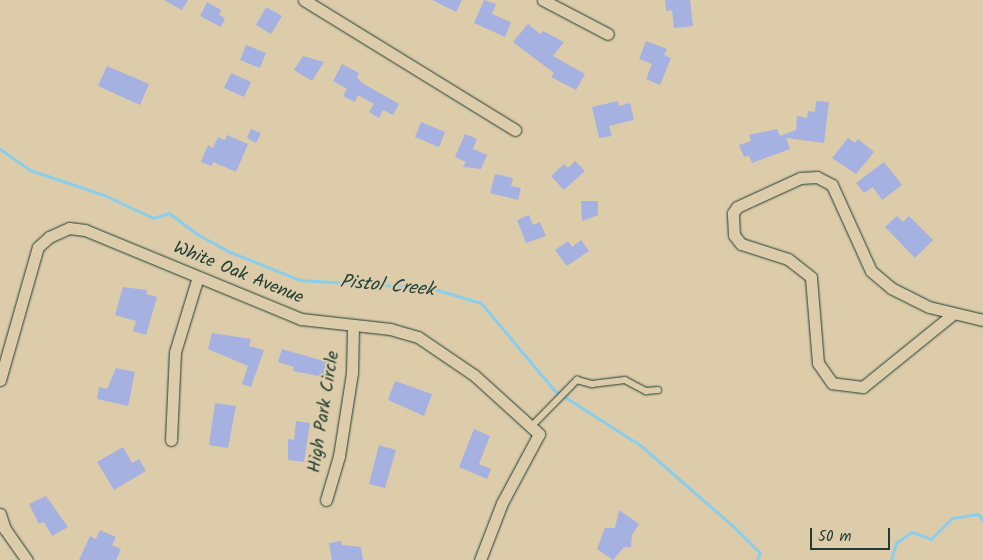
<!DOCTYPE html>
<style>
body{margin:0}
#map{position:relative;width:983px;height:560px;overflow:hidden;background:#dca;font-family:Kalam,sans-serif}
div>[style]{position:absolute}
.stream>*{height:3px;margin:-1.5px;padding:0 1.5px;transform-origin:1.5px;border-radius:1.5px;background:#8bceec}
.building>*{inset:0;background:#a4b1e1}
.roads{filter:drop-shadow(0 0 1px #1f3d34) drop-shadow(0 0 1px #1f3d34)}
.service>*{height:5.5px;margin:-2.75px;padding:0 2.75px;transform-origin:2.75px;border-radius:2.75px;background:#dca}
.minor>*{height:11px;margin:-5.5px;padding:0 5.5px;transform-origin:5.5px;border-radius:5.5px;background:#dca}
span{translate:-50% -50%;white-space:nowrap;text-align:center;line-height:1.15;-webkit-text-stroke:4.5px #dca;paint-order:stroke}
.street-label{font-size:18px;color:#1f3d34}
.water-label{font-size:19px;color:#24443d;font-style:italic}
.scale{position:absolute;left:810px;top:528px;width:80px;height:22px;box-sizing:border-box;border:2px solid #1f3d34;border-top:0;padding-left:6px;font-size:15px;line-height:18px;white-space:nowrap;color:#1f3d34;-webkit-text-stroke:4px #dca;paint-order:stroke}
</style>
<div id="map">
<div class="stream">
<i style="left:0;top:149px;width:37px;rotate:35deg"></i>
<i style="left:30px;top:170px;width:78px;rotate:18.7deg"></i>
<i style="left:104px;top:195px;width:54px;rotate:25.1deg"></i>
<i style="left:153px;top:218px;width:17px;rotate:-17deg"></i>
<i style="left:169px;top:213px;width:35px;rotate:37deg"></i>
<i style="left:197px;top:234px;width:38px;rotate:29deg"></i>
<i style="left:230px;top:252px;width:75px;rotate:21.8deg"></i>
<i style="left:300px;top:280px;width:131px;rotate:3.5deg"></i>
<i style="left:431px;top:288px;width:52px;rotate:16.7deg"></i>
<i style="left:481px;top:303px;width:114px;rotate:50deg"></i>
<i style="left:554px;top:390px;width:102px;rotate:32.6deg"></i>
<i style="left:640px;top:445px;width:123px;rotate:41.1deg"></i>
<i style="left:733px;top:526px;width:38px;rotate:45deg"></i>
<i style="left:760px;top:553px;width:8px;rotate:113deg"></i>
<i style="left:891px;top:560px;width:18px;rotate:-74deg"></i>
<i style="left:896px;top:543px;width:19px;rotate:-35deg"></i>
<i style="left:912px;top:532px;width:20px;rotate:20deg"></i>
<i style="left:931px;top:539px;width:30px;rotate:-45deg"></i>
<i style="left:952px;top:518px;width:26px;rotate:-9deg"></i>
<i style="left:978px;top:514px;width:9px;rotate:54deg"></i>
</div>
<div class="building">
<i style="clip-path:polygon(164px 0,188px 0,182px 10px)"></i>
<i style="clip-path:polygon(432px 0,462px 0,456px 12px)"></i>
<i style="clip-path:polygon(484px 0,496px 4px,492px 14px,511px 22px,505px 37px,474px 23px)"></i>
<i style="clip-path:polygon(665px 0,690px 0,693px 26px,674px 28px,672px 10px,666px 11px)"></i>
<i style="clip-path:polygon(207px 2px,221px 10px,219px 15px,225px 18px,221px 27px,200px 16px)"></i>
<i style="clip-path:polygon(266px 7px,282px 16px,271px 34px,256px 25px)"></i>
<i style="clip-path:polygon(528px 24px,540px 34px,543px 31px,564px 42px,553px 56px,585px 74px,576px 90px,551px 77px,554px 73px,513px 42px)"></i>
<i style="clip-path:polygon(646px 41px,667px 49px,664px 55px,671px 58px,660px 85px,646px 79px,652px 64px,639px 59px)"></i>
<i style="clip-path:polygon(246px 45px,266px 53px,260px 68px,240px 60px)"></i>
<i style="clip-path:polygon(303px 56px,324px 62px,312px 81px,294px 70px)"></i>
<i style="clip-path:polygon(342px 64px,359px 73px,357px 78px,364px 84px,399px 104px,393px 115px,383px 110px,379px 118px,369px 112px,374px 104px,358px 95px,355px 102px,343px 96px,347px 89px,333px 81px)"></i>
<i style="clip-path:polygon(107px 66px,149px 84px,140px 105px,98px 86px)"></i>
<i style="clip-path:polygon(231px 73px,251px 82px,244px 97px,224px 88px)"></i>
<i style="clip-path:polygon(618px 101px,619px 106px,630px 103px,634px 120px,609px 126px,612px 136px,599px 138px,592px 107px)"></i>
<i style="clip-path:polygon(816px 101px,829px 102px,824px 143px,786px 138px,790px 149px,752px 163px,749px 156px,744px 157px,739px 145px,751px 141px,749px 135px,777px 129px,780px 136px,796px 130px,797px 116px,807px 118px,808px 111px,815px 112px)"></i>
<i style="clip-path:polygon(421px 122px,445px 132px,439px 147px,415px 137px)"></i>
<i style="clip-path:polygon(251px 129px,261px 133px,256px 143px,247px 138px)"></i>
<i style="clip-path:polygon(465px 134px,477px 139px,473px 149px,487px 155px,481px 169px,463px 167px,466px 162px,455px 157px)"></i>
<i style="clip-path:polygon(227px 135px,248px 144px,236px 172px,213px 162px,212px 166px,201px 162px,208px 145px,213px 148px,218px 137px,225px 140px)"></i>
<i style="clip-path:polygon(848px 138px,855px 143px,858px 139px,874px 152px,856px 174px,832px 158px)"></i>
<i style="clip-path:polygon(575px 161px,585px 171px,564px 190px,551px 176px,564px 164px,568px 168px)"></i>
<i style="clip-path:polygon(884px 162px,902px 185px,882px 200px,873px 187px,864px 193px,856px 183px)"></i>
<i style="clip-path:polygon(495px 174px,513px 178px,511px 186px,521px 188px,518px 200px,490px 193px)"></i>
<i style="clip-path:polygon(581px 201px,598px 201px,598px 215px,582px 221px)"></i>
<i style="clip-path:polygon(529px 215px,533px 225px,540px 222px,546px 236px,526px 243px,517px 220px)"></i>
<i style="clip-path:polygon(897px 216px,903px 222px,909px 216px,933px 240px,915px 258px,885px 227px)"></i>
<i style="clip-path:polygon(581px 240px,589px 251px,567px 266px,555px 250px,568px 241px,572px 247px)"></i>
<i style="clip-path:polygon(123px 287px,147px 290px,146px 294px,157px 297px,146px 335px,133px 331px,136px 321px,115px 315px)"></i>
<i style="clip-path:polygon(212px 333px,251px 339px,249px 346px,264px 350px,251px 387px,242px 384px,248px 366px,208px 349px)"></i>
<i style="clip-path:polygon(282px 349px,327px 362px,323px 377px,293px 371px,294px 367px,278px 362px)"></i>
<i style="clip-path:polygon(116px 368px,135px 372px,128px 406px,97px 399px,99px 387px,107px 389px)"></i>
<i style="clip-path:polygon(395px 381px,432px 394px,424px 416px,388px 400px)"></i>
<i style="clip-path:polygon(215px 403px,236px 406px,228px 448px,209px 445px)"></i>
<i style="clip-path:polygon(296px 421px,310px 423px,304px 462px,288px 460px,288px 439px,294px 440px)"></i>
<i style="clip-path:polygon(474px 429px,490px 436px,479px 464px,491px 469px,487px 479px,459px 467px)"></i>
<i style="clip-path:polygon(379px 445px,396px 450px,385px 488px,369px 484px)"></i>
<i style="clip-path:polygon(123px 447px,132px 463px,139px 459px,146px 471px,114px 490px,97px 462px)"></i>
<i style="clip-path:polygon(46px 496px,68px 527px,52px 536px,44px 522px,39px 524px,29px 504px)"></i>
<i style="clip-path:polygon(619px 510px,639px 524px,632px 535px,631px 547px,624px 547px,613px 560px,597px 549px,605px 528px,615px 528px)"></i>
<i style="clip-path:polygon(100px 530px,116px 537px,112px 545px,121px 549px,116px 560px,79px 560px,90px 536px,96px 539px)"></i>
<i style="clip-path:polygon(341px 541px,342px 545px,361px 547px,363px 560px,332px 560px,329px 543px)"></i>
</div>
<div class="roads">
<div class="service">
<i style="left:531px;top:427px;width:66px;rotate:-45.6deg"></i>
<i style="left:577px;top:380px;width:16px;rotate:15deg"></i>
<i style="left:592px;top:384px;width:33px;rotate:-7deg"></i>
<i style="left:625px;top:380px;width:24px;rotate:28deg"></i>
<i style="left:646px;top:391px;width:12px;rotate:-5deg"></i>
</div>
<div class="minor">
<i style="left:304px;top:0;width:248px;rotate:31.6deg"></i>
<i style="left:543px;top:0;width:73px;rotate:27.6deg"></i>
<i style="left:953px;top:314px;width:116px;rotate:141deg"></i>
<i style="left:863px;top:387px;width:31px;rotate:-173deg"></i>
<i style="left:832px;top:383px;width:24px;rotate:-125deg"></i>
<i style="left:818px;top:363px;width:86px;rotate:-94.7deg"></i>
<i style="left:811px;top:277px;width:29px;rotate:-142deg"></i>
<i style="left:788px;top:259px;width:49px;rotate:-162.3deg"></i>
<i style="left:741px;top:244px;width:11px;rotate:-128deg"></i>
<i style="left:734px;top:235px;width:22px;rotate:-93deg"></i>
<i style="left:733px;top:213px;width:7px;rotate:-56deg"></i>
<i style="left:737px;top:207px;width:69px;rotate:-24.7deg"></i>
<i style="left:800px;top:178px;width:17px;rotate:-3deg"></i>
<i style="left:817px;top:177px;width:17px;rotate:28deg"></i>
<i style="left:832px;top:185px;width:94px;rotate:65.6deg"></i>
<i style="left:871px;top:271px;width:26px;rotate:40deg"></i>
<i style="left:891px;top:288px;width:42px;rotate:26.6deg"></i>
<i style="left:929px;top:307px;width:56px;rotate:13.5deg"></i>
<i style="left:0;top:380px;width:138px;rotate:-74.1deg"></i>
<i style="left:38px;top:247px;width:15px;rotate:-42deg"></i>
<i style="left:49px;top:237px;width:22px;rotate:-24deg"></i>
<i style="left:69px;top:228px;width:16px;rotate:7deg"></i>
<i style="left:85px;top:230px;width:234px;rotate:22.4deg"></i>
<i style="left:301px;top:319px;width:90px;rotate:6.4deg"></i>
<i style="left:390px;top:329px;width:29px;rotate:16deg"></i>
<i style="left:418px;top:337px;width:68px;rotate:34.2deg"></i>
<i style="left:474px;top:375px;width:88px;rotate:42.2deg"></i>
<i style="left:539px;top:434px;width:78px;rotate:118.2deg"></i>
<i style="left:502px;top:503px;width:61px;rotate:111.1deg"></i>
<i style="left:171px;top:440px;width:88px;rotate:-87.4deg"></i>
<i style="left:175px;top:352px;width:78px;rotate:-73deg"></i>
<i style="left:326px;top:500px;width:46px;rotate:-73.5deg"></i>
<i style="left:339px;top:456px;width:84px;rotate:-81.1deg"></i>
<i style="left:352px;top:373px;width:45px;rotate:-88.7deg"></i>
<i style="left:0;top:514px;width:16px;rotate:72deg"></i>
<i style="left:5px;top:529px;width:38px;rotate:55deg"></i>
</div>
</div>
<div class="street-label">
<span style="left:238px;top:274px;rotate:22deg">White Oak Avenue</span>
<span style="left:325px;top:412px;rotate:-81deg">High Park Circle</span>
</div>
<div class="water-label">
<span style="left:387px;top:287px;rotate:5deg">Pistol Creek</span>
</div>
<div class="scale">50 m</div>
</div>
